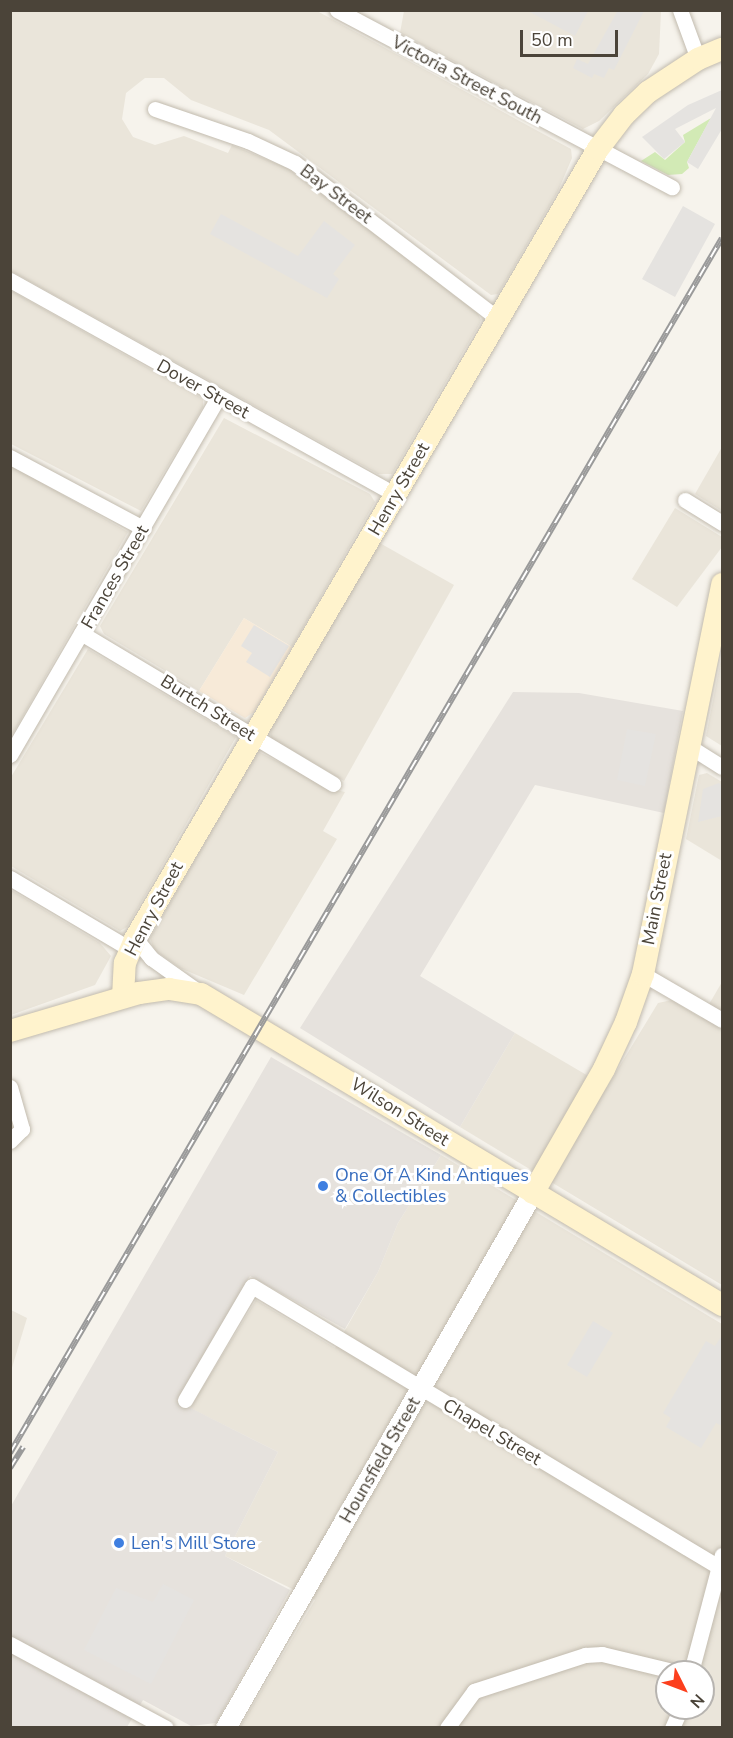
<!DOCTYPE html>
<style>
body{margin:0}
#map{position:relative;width:733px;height:1738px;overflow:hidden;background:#f6f3ec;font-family:"Nunito Sans",sans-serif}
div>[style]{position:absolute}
.residential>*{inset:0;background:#eae5da}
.commercial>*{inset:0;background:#f7ead8}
.industrial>*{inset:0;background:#e6e2dd}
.green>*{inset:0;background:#d2eab5}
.parking>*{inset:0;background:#e5e3e0}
.roads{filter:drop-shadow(0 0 2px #c2bbae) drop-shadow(0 0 2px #c2bbae)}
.minor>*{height:15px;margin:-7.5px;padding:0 7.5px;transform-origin:7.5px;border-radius:7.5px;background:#fff}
.tertiary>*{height:20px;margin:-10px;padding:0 10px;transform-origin:10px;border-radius:10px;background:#fff}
.secondary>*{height:22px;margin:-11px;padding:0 11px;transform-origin:11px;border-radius:11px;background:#fff3cd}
.rail>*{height:6px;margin-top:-3px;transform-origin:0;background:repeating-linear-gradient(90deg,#fff 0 11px,#9a9a9a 0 22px);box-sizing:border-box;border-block:2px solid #9a9a9a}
.dots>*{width:16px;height:16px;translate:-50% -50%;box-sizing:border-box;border:3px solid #fff;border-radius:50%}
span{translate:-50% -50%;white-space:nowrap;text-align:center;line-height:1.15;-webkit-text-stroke:6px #fff;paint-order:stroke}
.street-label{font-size:18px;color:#4b4439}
.shop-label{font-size:18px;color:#366cbe}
.left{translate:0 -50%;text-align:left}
.frame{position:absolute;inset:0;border:12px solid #4b4439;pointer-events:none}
.north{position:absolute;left:655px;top:1660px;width:60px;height:60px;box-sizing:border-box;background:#fff;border:2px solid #b7b4b0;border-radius:50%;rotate:132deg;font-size:16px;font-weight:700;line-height:24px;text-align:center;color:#4b4439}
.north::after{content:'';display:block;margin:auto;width:21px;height:27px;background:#fc3f1d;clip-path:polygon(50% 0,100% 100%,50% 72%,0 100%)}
.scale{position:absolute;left:520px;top:30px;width:98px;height:27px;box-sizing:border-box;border:3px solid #4b4439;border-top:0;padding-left:8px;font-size:18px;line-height:21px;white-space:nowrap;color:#4b4439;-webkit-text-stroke:4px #fff;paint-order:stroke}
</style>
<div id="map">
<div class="residential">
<i style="clip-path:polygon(10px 11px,317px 11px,571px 149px,572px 158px,558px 191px,498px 294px,491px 295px,269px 130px,191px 100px,164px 78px,145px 78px,126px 93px,122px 119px,133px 137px,155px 145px,184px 136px,228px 153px,232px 145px,287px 168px,476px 310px,481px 320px,479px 325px,392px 474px,378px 474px,11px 271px)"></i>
<i style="clip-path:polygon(404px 11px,661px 11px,659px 54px,648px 74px,599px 121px,583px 129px,400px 33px)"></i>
<i style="clip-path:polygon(10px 290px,203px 399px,203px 407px,141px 511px,11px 444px)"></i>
<i style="clip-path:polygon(224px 418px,370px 494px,375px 502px,292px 647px,244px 618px,199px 691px,104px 634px,100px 626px)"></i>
<i style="clip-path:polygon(722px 447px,722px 511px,695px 494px)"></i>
<i style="clip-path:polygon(11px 465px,128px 532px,11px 737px)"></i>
<i style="clip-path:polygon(675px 508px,722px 537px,722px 547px,677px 607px,632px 579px)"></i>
<i style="clip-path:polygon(378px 542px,454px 585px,344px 781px,271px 738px,270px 729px)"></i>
<i style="clip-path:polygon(88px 649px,236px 737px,127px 927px,120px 931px,11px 866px,11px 777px)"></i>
<i style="clip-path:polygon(722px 654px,722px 746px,706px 736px)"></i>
<i style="clip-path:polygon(257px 751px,332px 789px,345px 792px,323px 831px,337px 839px,244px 995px,180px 968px,154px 950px,150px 938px)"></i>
<i style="clip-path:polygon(707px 773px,722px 782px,722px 861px,686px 839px,699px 775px)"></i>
<i style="clip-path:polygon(11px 890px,100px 943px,111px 956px,95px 985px,11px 1015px)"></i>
<i style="clip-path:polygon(722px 982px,722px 1285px,460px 1127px,515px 1033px,607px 1087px,658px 1003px,672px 1000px,701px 1018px)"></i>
<i style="clip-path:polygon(evenodd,441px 1155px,722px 1324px,722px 1727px,240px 1727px,315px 1600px,225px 1556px,278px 1452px,190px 1408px,256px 1300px,335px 1348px,378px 1272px,398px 1223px,441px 1155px,667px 1672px,703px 1672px,703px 1708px,667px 1708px,667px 1672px)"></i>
<i style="clip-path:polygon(11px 1310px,27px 1318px,11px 1371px)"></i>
</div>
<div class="commercial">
<i style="clip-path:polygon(244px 618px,292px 647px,254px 712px,245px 718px,199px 691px)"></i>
</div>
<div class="industrial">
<i style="clip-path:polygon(513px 692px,579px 693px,683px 711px,664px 813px,535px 785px,420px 976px,515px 1033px,460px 1127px,300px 1028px)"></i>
<i style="clip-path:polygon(271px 1057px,441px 1155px,398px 1223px,378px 1272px,345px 1329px,250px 1276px,177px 1401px,278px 1452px,225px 1556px,290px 1590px,216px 1723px,191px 1726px,143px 1700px,127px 1727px,11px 1728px,11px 1506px)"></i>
</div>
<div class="green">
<i style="clip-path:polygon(711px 118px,687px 162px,689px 168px,682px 174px,668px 175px,641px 161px,655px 152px,665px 160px,685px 142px,683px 135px)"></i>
</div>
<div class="parking">
<i style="clip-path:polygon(618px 10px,644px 11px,614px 70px,609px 68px,604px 78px,594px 74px,592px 78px,573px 68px,577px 59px,588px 64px)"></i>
<i style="clip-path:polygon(528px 11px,588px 11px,575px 36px)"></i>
<i style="clip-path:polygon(722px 90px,722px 129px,698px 169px,687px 162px,716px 108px,675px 129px,685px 142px,664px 159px,642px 137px,688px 105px)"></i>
<i style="clip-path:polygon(683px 206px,715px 224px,675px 297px,642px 279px)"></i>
<i style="clip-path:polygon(221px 214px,298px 256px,324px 221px,355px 245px,333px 274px,339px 279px,327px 298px,210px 234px)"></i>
<i style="clip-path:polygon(254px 625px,289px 646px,270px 677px,246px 662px,252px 653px,241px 646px)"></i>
<i style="clip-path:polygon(627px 729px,656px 734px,645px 786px,617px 780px)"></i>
<i style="clip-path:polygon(719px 783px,722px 786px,722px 816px,698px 822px,703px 789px)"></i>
<i style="clip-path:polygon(593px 1321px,613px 1333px,587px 1377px,567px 1365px)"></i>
<i style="clip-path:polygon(721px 1337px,722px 1426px,716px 1423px,701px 1448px,666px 1427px,671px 1418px,663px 1413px,706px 1341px,715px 1346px)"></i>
<i style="clip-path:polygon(163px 1584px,194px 1600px,151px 1684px,84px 1650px,116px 1588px,153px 1602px)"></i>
</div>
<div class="roads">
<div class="minor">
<i style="left:337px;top:10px;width:379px;rotate:27.9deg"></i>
<i style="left:680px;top:10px;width:52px;rotate:69.8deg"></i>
<i style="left:155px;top:109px;width:98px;rotate:19deg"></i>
<i style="left:248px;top:141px;width:52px;rotate:25.1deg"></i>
<i style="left:295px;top:163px;width:255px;rotate:37.5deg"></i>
<i style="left:10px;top:280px;width:442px;rotate:29.1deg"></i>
<i style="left:10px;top:457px;width:151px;rotate:28.1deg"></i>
<i style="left:685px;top:500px;width:44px;rotate:31.9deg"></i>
<i style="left:81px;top:633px;width:294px;rotate:30.9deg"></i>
<i style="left:687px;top:745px;width:41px;rotate:32.2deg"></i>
<i style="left:10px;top:755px;width:414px;rotate:-59.8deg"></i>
<i style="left:10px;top:878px;width:139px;rotate:30.6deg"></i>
<i style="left:135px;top:938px;width:26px;rotate:51deg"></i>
<i style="left:151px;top:958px;width:55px;rotate:35.4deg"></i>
<i style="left:643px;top:974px;width:91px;rotate:30.2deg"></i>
<i style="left:10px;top:1087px;width:44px;rotate:74.1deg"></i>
<i style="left:22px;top:1129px;width:17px;rotate:135deg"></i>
<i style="left:185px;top:1400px;width:132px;rotate:-59.6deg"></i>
<i style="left:252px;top:1286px;width:549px;rotate:31.05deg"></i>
<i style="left:10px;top:1644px;width:177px;rotate:28.3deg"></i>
<i style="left:691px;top:1672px;width:121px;rotate:-75.2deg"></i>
<i style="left:447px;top:1728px;width:46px;rotate:-53.9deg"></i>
<i style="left:474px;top:1691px;width:117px;rotate:-18deg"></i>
<i style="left:585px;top:1655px;width:17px;rotate:-3deg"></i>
<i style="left:602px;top:1654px;width:77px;rotate:13.5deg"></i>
<i style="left:672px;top:1728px;width:22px;rotate:-66deg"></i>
</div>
<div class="tertiary">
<i style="left:226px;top:1728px;width:617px;rotate:-60.15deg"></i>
</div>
<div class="secondary">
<i style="left:123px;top:997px;width:34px;rotate:-87deg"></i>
<i style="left:125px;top:963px;width:26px;rotate:-67deg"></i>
<i style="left:135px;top:939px;width:916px;rotate:-59.63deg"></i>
<i style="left:598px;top:149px;width:43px;rotate:-52.6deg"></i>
<i style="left:624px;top:115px;width:33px;rotate:-44deg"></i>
<i style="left:648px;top:92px;width:60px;rotate:-33.4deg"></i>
<i style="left:698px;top:59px;width:26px;rotate:-23deg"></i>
<i style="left:10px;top:1031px;width:134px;rotate:-16.4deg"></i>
<i style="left:139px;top:993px;width:30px;rotate:-8deg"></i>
<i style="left:169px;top:989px;width:32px;rotate:9deg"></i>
<i style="left:201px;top:994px;width:607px;rotate:30.83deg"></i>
<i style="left:533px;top:1193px;width:143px;rotate:-60.2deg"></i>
<i style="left:604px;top:1069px;width:52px;rotate:-64.9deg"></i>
<i style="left:626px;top:1022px;width:51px;rotate:-70.5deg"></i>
<i style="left:643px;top:974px;width:398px;rotate:-78.5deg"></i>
</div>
</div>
<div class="rail">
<i style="left:10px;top:1453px;width:1408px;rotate:-59.63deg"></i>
<i style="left:10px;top:1468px;width:25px;rotate:-58deg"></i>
</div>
<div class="dots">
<i style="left:323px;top:1186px;background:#3f7fe0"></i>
<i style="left:119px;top:1543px;background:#3f7fe0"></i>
</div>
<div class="street-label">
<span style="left:467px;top:80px;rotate:28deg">Victoria Street South</span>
<span style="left:336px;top:194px;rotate:37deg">Bay Street</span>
<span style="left:203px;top:389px;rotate:29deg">Dover Street</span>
<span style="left:399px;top:489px;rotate:-60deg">Henry Street</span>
<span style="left:115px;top:577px;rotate:-60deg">Frances Street</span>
<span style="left:208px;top:708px;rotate:32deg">Burtch Street</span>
<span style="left:657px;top:899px;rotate:-79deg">Main Street</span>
<span style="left:154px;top:909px;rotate:-62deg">Henry Street</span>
<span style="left:400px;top:1112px;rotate:32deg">Wilson Street</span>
<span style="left:492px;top:1432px;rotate:31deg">Chapel Street</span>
<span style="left:380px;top:1460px;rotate:-60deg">Hounsfield Street</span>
</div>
<div class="shop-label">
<span class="left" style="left:335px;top:1186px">One Of A Kind Antiques<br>&amp; Collectibles</span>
<span class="left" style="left:131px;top:1543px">Len's Mill Store</span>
</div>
<div class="frame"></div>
<div class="north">N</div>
<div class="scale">50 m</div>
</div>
